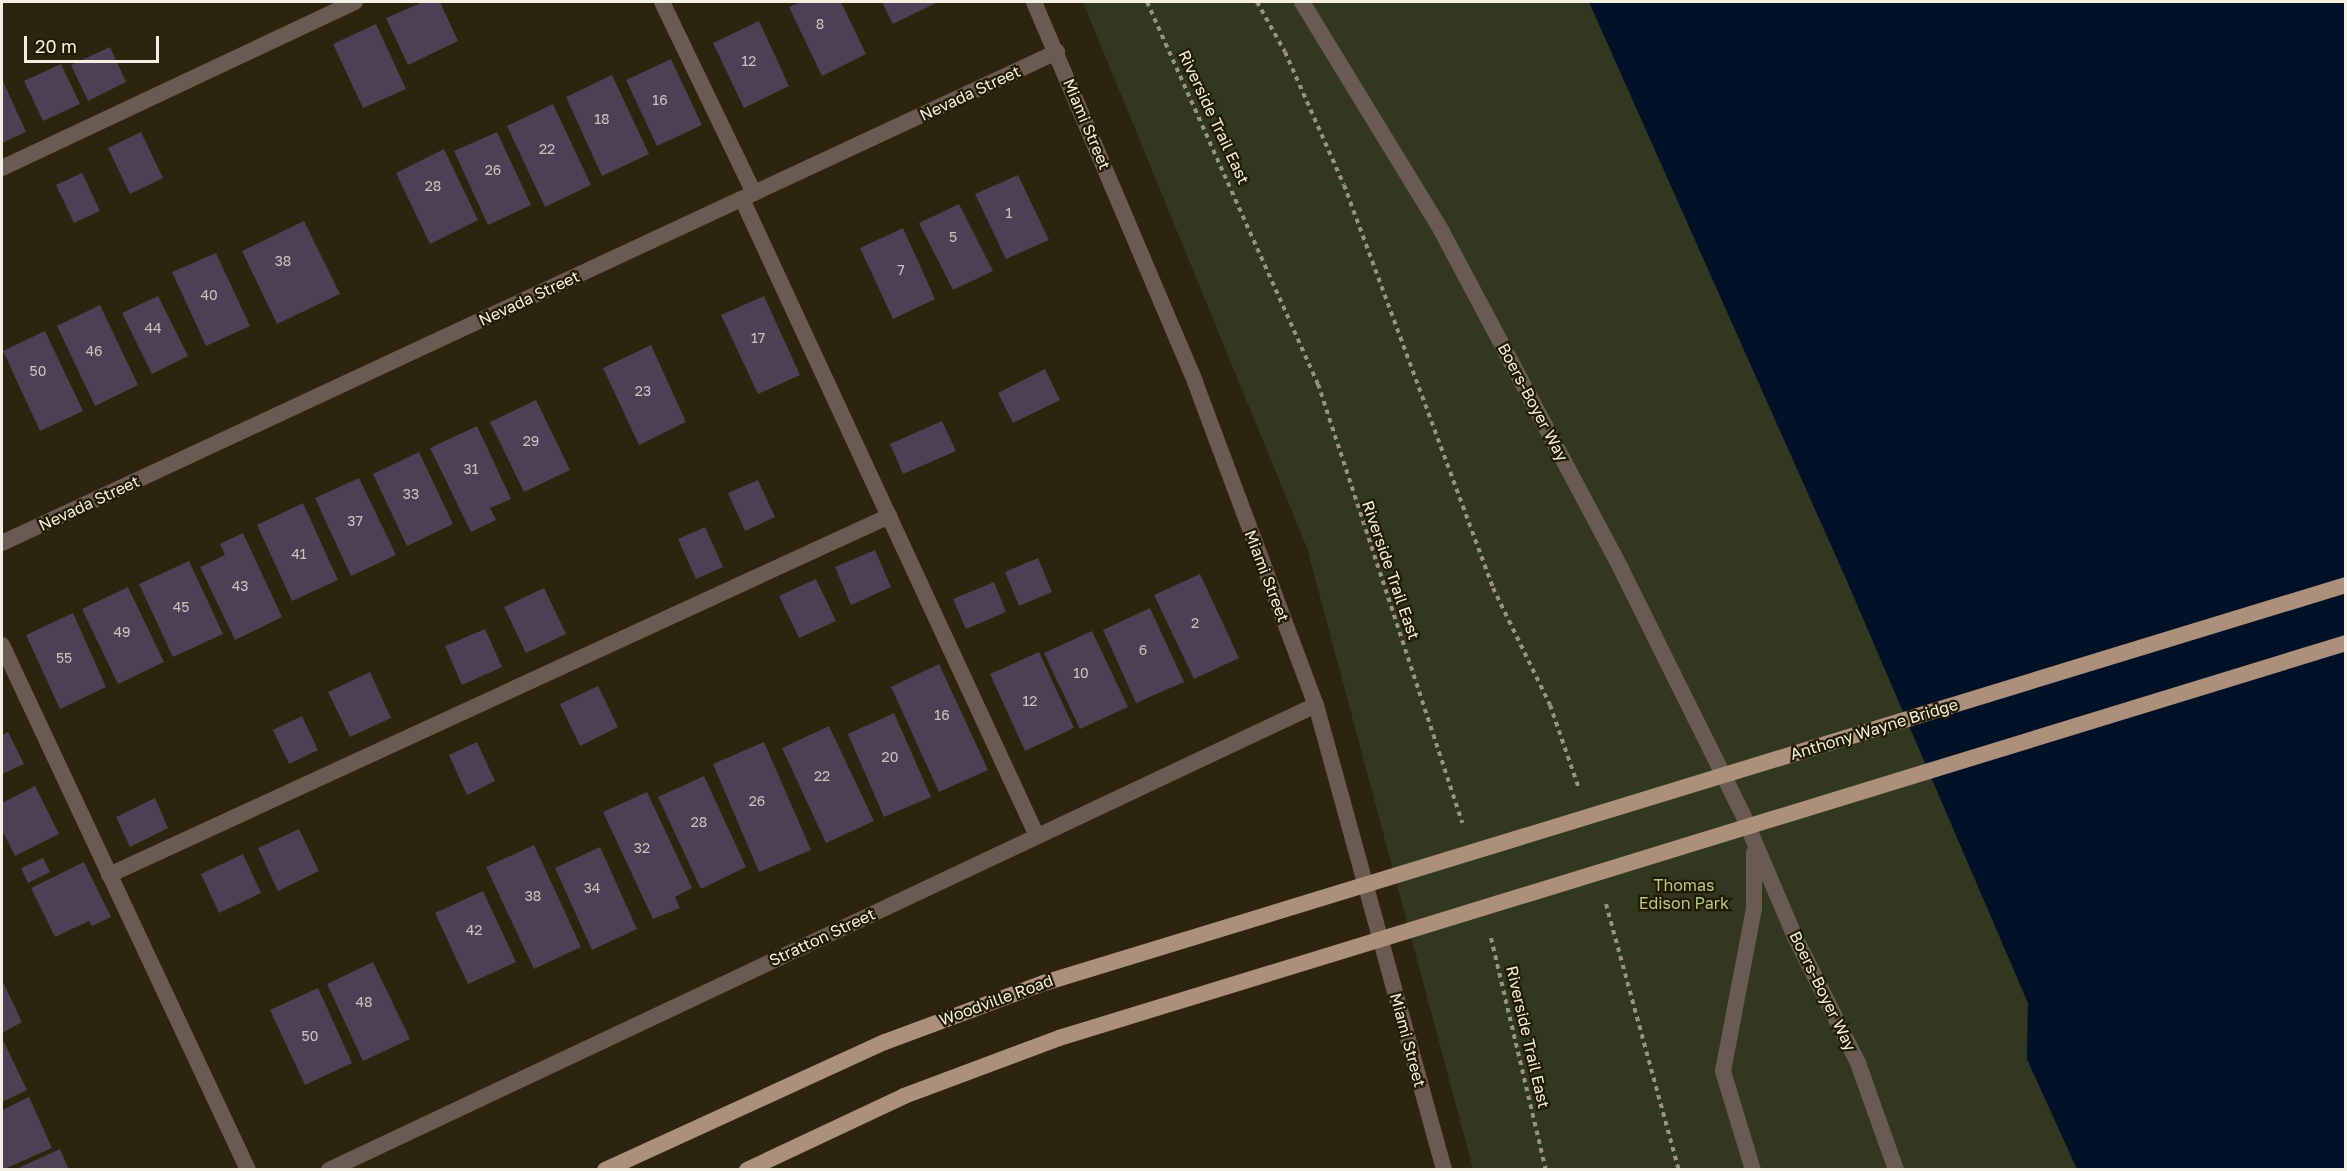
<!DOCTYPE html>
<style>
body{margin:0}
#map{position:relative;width:2347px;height:1171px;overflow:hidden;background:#2c240c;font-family:"Golos Text",sans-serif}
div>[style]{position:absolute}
.green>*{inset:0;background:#31381f}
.water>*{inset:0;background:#001128}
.building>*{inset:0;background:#4f3f54}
.path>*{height:4px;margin-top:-2px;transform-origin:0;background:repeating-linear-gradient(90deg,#999380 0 4.5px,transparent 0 9px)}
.service>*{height:16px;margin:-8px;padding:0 8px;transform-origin:8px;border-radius:8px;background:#695b51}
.minor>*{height:16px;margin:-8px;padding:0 8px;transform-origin:8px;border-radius:8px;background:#695b51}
.tertiary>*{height:16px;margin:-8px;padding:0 8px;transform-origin:8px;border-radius:8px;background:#695b51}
.primary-bridge>*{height:16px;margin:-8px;padding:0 8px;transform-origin:8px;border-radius:8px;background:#ad907c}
span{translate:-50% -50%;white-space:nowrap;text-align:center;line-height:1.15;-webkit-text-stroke:4.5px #221b03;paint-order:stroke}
.number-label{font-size:14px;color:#cbc4be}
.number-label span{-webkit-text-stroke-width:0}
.street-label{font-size:16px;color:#f4f0e1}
.park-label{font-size:16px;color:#b6c78a}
.frame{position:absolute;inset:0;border:3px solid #f4f0e1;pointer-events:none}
.scale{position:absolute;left:24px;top:36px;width:135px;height:27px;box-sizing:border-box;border:3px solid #f4f0e1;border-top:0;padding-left:8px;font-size:18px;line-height:21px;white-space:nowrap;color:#f4f0e1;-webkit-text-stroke:4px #221b03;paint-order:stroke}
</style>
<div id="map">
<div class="green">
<i style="clip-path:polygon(1083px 2px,1589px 2px,1847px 581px,2028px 1003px,2027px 1059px,2077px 1169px,1473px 1169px,1307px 548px)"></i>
</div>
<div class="water">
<i style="clip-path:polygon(1589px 2px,2345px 2px,2345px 1169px,2077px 1169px,2027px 1059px,2028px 1003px,1847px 581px)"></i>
</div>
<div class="building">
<i style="clip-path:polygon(423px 2px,440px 2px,458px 41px,408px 65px,386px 18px)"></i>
<i style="clip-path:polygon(801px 2px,841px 2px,866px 54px,822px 76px,789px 7px)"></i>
<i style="clip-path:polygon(882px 2px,938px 2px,893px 24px)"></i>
<i style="clip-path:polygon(759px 21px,789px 86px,744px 108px,713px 43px)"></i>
<i style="clip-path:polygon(376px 24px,406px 89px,363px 108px,333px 44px)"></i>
<i style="clip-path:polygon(110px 47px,126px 82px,88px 101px,71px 65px)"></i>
<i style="clip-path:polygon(671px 59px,702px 125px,657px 146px,626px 80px)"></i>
<i style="clip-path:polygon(61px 64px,80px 104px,43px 121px,24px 81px)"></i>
<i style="clip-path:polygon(612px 75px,649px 154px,602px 176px,566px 97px)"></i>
<i style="clip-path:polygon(2px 79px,26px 132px,2px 143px)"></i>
<i style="clip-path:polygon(553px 104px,591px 185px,545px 207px,507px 126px)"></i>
<i style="clip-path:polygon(141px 132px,163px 178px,130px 194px,108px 148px)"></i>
<i style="clip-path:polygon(497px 132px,531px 205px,488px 225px,454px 151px)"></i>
<i style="clip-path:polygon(444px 149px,478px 220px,430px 244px,396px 173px)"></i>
<i style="clip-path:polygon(82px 173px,100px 211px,74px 223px,56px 185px)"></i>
<i style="clip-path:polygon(1018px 175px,1049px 240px,1006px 259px,975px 194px)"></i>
<i style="clip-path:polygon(959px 204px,993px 271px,953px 290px,919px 223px)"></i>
<i style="clip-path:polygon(304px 221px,340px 294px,277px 324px,242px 251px)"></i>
<i style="clip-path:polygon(903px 228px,935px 299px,893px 319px,860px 248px)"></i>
<i style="clip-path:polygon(216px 253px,250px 326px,206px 346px,172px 272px)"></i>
<i style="clip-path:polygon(158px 296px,188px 356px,152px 374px,122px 313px)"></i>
<i style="clip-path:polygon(764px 296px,800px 375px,758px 394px,721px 315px)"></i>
<i style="clip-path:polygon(100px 305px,138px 385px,95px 406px,57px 326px)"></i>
<i style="clip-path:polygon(45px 331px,83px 411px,40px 431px,3px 351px)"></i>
<i style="clip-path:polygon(651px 345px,686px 422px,639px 445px,603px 368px)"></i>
<i style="clip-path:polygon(1045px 369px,1060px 400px,1013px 423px,998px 393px)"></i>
<i style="clip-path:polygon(536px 400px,570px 470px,524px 492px,490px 422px)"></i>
<i style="clip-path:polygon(942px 421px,956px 451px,903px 474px,890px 444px)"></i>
<i style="clip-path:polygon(477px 426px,511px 499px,490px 508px,496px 520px,471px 532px,430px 448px)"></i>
<i style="clip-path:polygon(419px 452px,453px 524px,407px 546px,373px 474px)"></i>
<i style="clip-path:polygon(359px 478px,396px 555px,351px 576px,315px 498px)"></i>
<i style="clip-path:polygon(758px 480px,775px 517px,745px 531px,728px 493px)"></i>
<i style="clip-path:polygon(303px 503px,338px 580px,292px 601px,257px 525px)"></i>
<i style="clip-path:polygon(705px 527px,723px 567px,696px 579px,678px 539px)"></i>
<i style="clip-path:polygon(243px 533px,282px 617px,235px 640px,200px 567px,225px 555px,220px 544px)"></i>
<i style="clip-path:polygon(875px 550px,891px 587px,851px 605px,835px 567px)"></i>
<i style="clip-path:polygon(1038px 558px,1052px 592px,1019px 606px,1005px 572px)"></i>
<i style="clip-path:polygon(189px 561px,223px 634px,173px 657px,139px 584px)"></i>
<i style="clip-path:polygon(1200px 574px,1239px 658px,1194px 679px,1154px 595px)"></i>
<i style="clip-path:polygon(816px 579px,836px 621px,799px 638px,779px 596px)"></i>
<i style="clip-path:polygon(994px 582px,1006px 612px,966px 629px,953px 599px)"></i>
<i style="clip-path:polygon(128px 587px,164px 662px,118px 684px,82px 609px)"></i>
<i style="clip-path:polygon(544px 588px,566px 634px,526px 653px,504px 607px)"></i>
<i style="clip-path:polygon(1150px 608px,1184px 682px,1136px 703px,1103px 630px)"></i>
<i style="clip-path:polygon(73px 613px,106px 687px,60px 709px,26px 635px)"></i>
<i style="clip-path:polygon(485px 629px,502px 667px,462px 685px,445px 646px)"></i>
<i style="clip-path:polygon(1092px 631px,1128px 707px,1080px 729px,1044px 653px)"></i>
<i style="clip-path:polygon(1039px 652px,1074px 728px,1025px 751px,990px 674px)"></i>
<i style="clip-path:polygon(939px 664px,988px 770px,939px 792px,891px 687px)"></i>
<i style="clip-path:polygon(370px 672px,391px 718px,350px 737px,328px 692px)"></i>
<i style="clip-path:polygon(598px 686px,618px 727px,580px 746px,560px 704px)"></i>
<i style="clip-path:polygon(894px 713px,931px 797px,884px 817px,848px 734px)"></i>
<i style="clip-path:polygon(302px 716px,318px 750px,289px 764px,273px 730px)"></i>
<i style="clip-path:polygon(829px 726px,874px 821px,826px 843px,782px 748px)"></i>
<i style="clip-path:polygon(8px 732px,24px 764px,2px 774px,2px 735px)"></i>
<i style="clip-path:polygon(477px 742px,495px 781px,467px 795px,449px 755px)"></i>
<i style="clip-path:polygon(764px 742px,811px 850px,759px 872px,713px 764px)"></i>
<i style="clip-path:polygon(704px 776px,746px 867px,701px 889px,658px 797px)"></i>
<i style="clip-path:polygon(35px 786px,59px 834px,15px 856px,2px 830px,2px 803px)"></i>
<i style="clip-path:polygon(647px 792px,692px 888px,675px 897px,680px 908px,653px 919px,603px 812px)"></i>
<i style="clip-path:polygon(155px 798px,168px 828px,130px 847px,116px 817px)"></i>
<i style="clip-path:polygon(299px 829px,319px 871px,278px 891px,258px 848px)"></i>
<i style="clip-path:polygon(534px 845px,581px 947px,534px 969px,486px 867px)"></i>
<i style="clip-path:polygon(600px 847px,637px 929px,592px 950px,555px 868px)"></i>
<i style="clip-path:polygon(243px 854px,261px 893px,219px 913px,201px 874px)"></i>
<i style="clip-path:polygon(43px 858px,50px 872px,28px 883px,21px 868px)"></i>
<i style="clip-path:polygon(84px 862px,111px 917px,92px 926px,89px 921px,55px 937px,31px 888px)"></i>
<i style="clip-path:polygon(483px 891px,516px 962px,468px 984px,435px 913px)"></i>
<i style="clip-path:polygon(373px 962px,410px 1039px,363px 1061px,327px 984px)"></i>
<i style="clip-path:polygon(2px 980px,22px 1022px,2px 1033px)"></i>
<i style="clip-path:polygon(318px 988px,352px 1063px,305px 1085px,270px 1010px)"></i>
<i style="clip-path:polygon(4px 1042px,27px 1090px,2px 1102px,2px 1043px)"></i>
<i style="clip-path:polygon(29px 1097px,52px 1148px,2px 1170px,2px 1110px)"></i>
<i style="clip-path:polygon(60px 1149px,69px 1170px,14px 1170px)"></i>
</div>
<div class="path">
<i style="left:1147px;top:2px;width:419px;rotate:65.9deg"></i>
<i style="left:1318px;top:384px;width:462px;rotate:71.8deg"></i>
<i style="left:1257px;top:2px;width:57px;rotate:60.8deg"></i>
<i style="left:1285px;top:52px;width:145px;rotate:66.1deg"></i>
<i style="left:1344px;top:185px;width:430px;rotate:69.7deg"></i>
<i style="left:1493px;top:588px;width:130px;rotate:64deg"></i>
<i style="left:1550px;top:705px;width:86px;rotate:70.9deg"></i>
<i style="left:1606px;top:904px;width:276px;rotate:74.7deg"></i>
<i style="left:1491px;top:938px;width:238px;rotate:76.7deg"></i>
</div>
<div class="service">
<i style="left:662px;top:2px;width:212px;rotate:64.3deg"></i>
<i style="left:2px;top:168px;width:390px;rotate:-25.2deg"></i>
<i style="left:742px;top:199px;width:702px;rotate:65.15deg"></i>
<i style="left:2px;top:645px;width:580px;rotate:64.89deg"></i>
<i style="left:109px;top:875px;width:859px;rotate:-24.71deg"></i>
</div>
<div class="minor">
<i style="left:1302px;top:2px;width:267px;rotate:58.6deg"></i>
<i style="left:1441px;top:230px;width:386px;rotate:62deg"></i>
<i style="left:1622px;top:571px;width:272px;rotate:63.6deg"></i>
<i style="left:1743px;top:815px;width:133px;rotate:66.9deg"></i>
<i style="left:1795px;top:937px;width:141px;rotate:63.4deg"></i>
<i style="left:1858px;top:1063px;width:114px;rotate:70.4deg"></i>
<i style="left:2px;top:543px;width:1164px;rotate:-24.96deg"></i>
<i style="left:329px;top:1170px;width:1091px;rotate:-25.23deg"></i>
<i style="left:1753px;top:1170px;width:103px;rotate:-106.9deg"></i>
<i style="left:1723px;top:1071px;width:165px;rotate:-79.2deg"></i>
<i style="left:1754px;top:909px;width:56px;rotate:-90deg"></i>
</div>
<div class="tertiary">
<i style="left:1034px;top:2px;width:413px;rotate:67deg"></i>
<i style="left:1195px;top:382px;width:345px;rotate:69.5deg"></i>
<i style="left:1316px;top:705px;width:482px;rotate:74.6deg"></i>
</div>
<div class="primary-bridge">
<i style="left:605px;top:1170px;width:308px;rotate:-24.6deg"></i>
<i style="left:885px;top:1042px;width:170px;rotate:-20.4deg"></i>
<i style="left:1044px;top:983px;width:1361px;rotate:-17deg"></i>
<i style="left:747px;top:1170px;width:174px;rotate:-25.2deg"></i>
<i style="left:904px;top:1096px;width:165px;rotate:-20.5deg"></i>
<i style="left:1059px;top:1038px;width:1346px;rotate:-17.06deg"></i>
</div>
<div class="number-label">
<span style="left:820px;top:24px">8</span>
<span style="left:749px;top:61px">12</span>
<span style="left:660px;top:100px">16</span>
<span style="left:602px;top:119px">18</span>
<span style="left:547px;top:149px">22</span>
<span style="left:493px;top:170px">26</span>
<span style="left:433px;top:186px">28</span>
<span style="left:1009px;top:213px">1</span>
<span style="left:953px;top:237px">5</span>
<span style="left:283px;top:261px">38</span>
<span style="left:901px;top:270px">7</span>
<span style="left:209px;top:295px">40</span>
<span style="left:153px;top:328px">44</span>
<span style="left:758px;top:338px">17</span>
<span style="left:94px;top:351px">46</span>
<span style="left:38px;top:371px">50</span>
<span style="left:643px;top:391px">23</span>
<span style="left:531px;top:441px">29</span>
<span style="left:471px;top:469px">31</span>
<span style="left:411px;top:494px">33</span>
<span style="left:355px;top:521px">37</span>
<span style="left:299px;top:554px">41</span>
<span style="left:240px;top:586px">43</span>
<span style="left:181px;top:607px">45</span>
<span style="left:1195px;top:623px">2</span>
<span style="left:122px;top:632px">49</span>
<span style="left:1143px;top:650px">6</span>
<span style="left:64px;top:658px">55</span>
<span style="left:1081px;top:673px">10</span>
<span style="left:1030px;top:701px">12</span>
<span style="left:942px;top:715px">16</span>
<span style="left:890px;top:757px">20</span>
<span style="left:822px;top:776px">22</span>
<span style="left:757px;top:801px">26</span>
<span style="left:699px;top:822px">28</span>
<span style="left:642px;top:848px">32</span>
<span style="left:592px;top:888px">34</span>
<span style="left:533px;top:896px">38</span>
<span style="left:474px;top:930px">42</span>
<span style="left:364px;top:1002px">48</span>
<span style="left:310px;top:1036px">50</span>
</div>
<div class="street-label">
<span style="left:970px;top:93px;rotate:-25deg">Nevada Street</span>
<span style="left:1214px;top:117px;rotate:65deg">Riverside Trail East</span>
<span style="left:1087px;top:124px;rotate:67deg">Miami Street</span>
<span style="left:529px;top:298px;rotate:-25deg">Nevada Street</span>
<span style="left:1533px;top:402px;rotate:62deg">Boers-Boyer Way</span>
<span style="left:89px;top:503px;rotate:-25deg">Nevada Street</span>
<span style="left:1391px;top:570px;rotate:71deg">Riverside Trail East</span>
<span style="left:1267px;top:576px;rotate:69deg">Miami Street</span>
<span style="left:1874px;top:729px;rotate:-17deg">Anthony Wayne Bridge</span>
<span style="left:822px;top:937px;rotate:-25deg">Stratton Street</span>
<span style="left:1823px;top:991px;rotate:64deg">Boers-Boyer Way</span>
<span style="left:996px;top:1000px;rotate:-20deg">Woodville Road</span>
<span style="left:1528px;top:1037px;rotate:77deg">Riverside Trail East</span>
<span style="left:1408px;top:1040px;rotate:75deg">Miami Street</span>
</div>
<div class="park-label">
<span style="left:1684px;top:894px">Thomas<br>Edison Park</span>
</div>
<div class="frame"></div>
<div class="scale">20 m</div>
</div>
